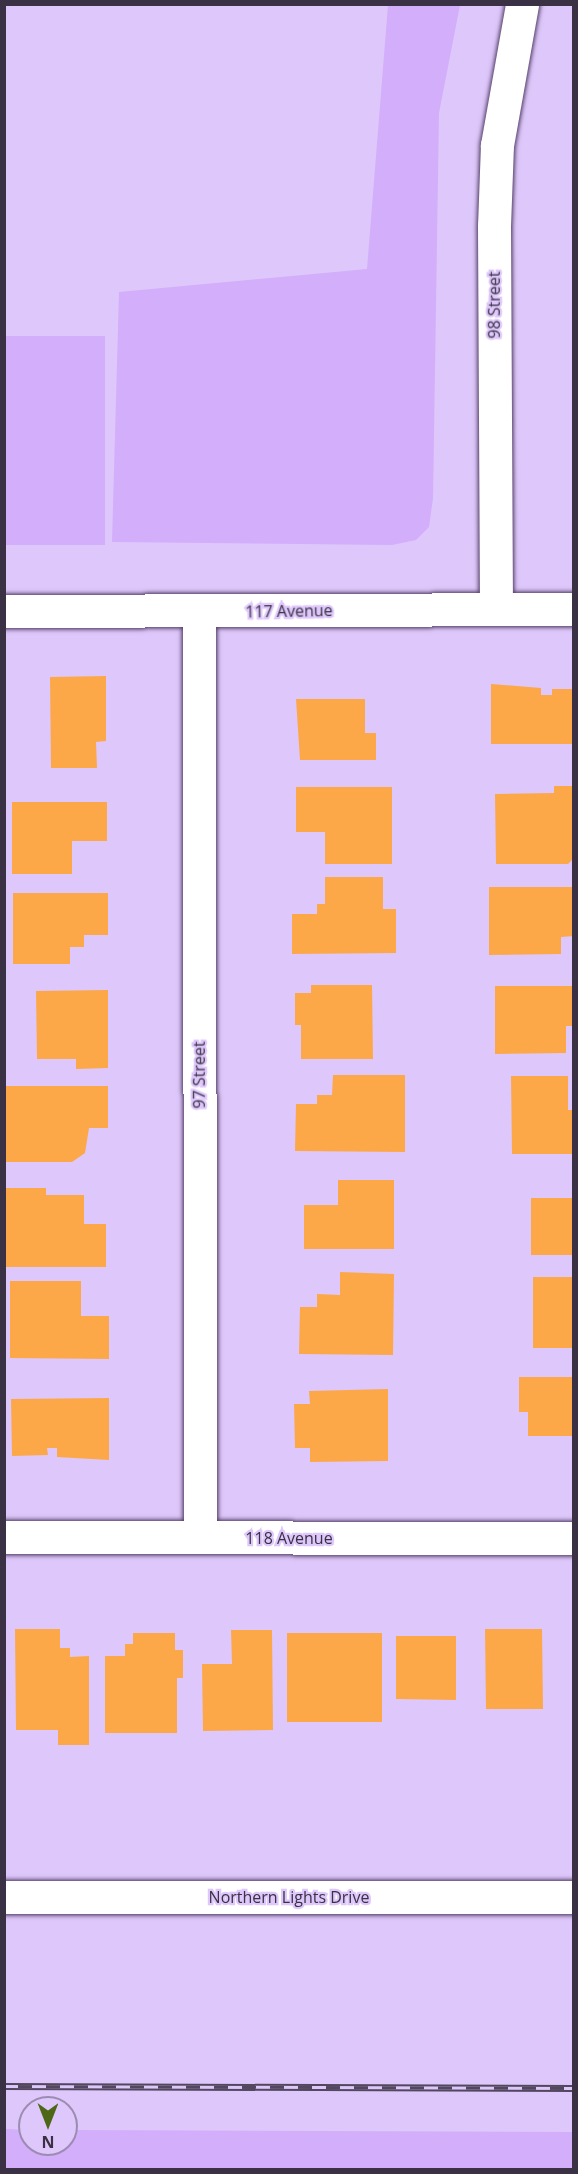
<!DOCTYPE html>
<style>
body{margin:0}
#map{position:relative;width:578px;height:2174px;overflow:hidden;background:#dec7fa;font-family:"Open Sans",sans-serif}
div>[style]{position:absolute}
.green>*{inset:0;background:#d3aefb}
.building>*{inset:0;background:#fca848}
.roads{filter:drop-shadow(0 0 2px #56416b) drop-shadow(0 0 2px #56416b)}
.street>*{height:33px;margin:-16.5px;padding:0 16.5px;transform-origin:16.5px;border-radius:16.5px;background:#fff}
.secondary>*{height:33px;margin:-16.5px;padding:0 16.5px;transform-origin:16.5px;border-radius:16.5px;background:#fff}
.rail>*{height:7px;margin-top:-3.5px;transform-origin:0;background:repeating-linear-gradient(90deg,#dec7fa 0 14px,#52475f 0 28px);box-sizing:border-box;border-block:2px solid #52475f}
span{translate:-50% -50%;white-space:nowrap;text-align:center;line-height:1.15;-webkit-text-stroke:4.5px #dec7fa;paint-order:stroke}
.street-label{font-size:16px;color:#3a3145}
.frame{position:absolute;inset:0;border:6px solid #3a3145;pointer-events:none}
.north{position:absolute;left:18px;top:2096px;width:60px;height:60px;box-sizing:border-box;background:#dec7fa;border:2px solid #9c8bb2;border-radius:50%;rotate:180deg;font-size:16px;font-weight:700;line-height:24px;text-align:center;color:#3a3145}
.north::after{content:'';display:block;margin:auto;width:21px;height:27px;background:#4d6717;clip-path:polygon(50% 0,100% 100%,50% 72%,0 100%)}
</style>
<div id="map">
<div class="green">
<i style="clip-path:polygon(388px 5px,460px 5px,439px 113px,433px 498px,429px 527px,416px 540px,392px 545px,112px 542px,119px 292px,367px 269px)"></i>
<i style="clip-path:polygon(5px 336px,105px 336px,105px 545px,5px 545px)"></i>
<i style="clip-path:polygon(5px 2129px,30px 2130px,30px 2144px,66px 2144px,66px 2130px,573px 2132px,573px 2169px,5px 2169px)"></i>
</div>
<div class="building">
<i style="clip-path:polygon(106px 676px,106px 741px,96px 742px,97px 768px,51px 768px,50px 677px)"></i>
<i style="clip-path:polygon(491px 684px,541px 688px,541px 695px,552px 695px,552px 689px,574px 689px,574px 744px,491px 744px)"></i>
<i style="clip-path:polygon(296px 699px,365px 699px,365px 733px,376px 733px,376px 760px,300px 760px)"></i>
<i style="clip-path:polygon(554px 786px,574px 786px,574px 858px,568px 864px,496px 864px,495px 794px,554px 793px)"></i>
<i style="clip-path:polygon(296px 787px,392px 787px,392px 864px,325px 864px,325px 832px,296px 832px)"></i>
<i style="clip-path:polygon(12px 802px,107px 802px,107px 841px,72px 841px,72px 874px,12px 874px)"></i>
<i style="clip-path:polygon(325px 877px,383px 877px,383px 909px,396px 909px,396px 953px,292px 954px,292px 914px,317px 914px,317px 904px,325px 904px)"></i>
<i style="clip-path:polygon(489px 887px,574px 887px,574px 936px,561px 937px,561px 954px,489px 955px)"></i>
<i style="clip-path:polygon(13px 893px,108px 893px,108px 935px,84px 935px,84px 947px,70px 947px,70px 964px,13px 964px)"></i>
<i style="clip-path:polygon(311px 985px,372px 985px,373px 1059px,301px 1059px,301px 1025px,295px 1025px,295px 993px,311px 993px)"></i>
<i style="clip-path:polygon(495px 986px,574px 986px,574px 1026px,566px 1026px,566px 1053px,495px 1054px)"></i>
<i style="clip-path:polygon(108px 990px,108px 1068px,76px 1069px,76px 1059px,37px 1059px,36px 991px)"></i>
<i style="clip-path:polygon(333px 1075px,405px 1075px,405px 1152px,295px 1151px,296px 1104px,317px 1104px,317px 1095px,332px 1095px)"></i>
<i style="clip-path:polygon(511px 1076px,568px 1076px,568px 1110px,574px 1110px,574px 1154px,512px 1154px)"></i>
<i style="clip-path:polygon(4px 1086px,108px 1086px,108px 1128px,89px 1128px,85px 1153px,72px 1162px,4px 1162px)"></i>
<i style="clip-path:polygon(338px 1180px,394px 1180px,394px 1249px,304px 1249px,304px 1205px,338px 1205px)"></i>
<i style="clip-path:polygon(4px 1188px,46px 1188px,46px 1195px,84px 1195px,84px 1224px,106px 1224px,106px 1267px,4px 1267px)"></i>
<i style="clip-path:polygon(531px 1198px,574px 1198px,574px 1255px,531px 1255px)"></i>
<i style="clip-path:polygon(340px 1272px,394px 1274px,393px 1355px,299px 1354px,300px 1307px,317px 1307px,317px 1294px,340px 1295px)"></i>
<i style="clip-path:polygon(533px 1277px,574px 1277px,574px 1348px,533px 1348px)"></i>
<i style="clip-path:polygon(10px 1281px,81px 1281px,81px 1316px,109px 1316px,109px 1359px,10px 1358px)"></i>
<i style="clip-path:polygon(519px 1377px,574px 1377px,574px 1436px,528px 1436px,528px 1412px,519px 1412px)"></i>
<i style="clip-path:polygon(388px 1389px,388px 1461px,310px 1462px,310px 1448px,295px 1448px,294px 1404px,310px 1404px,309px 1391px)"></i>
<i style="clip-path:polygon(109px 1398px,109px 1460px,57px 1457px,57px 1448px,47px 1448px,48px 1455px,12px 1456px,11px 1399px)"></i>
<i style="clip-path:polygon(15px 1629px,60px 1629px,60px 1648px,70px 1648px,70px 1657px,89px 1656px,89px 1745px,58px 1745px,58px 1730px,16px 1730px)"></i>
<i style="clip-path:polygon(485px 1629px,542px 1629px,543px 1709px,486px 1709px)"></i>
<i style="clip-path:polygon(231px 1630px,272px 1630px,273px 1730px,203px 1731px,202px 1664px,232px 1664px)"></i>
<i style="clip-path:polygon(133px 1633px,175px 1633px,175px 1650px,183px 1650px,183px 1678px,177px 1678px,177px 1733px,105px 1733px,105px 1656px,125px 1656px,125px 1644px,133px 1644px)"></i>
<i style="clip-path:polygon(287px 1633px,382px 1633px,382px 1722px,287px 1722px)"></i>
<i style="clip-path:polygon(396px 1636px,456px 1636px,456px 1700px,396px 1699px)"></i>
</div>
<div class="roads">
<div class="street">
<i style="left:496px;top:609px;width:383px;rotate:-90.3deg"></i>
<i style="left:494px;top:226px;width:81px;rotate:-87.9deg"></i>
<i style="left:497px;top:145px;width:143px;rotate:-79.9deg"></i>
<i style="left:4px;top:611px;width:570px;rotate:-0.2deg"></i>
<i style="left:199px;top:612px;width:925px;rotate:89.94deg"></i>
<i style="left:4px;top:1537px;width:570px;rotate:0.1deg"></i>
</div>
<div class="secondary">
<i style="left:4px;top:1897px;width:570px"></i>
</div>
</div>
<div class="rail">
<i style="left:4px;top:2086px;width:570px;rotate:0.2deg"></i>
</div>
<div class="street-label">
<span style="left:494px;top:305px;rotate:-90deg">98 Street</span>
<span style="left:289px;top:611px;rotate:-1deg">117 Avenue</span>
<span style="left:199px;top:1075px;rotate:-90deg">97 Street</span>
<span style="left:289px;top:1538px">118 Avenue</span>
<span style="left:289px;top:1897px">Northern Lights Drive</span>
</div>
<div class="frame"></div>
<div class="north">N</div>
</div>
